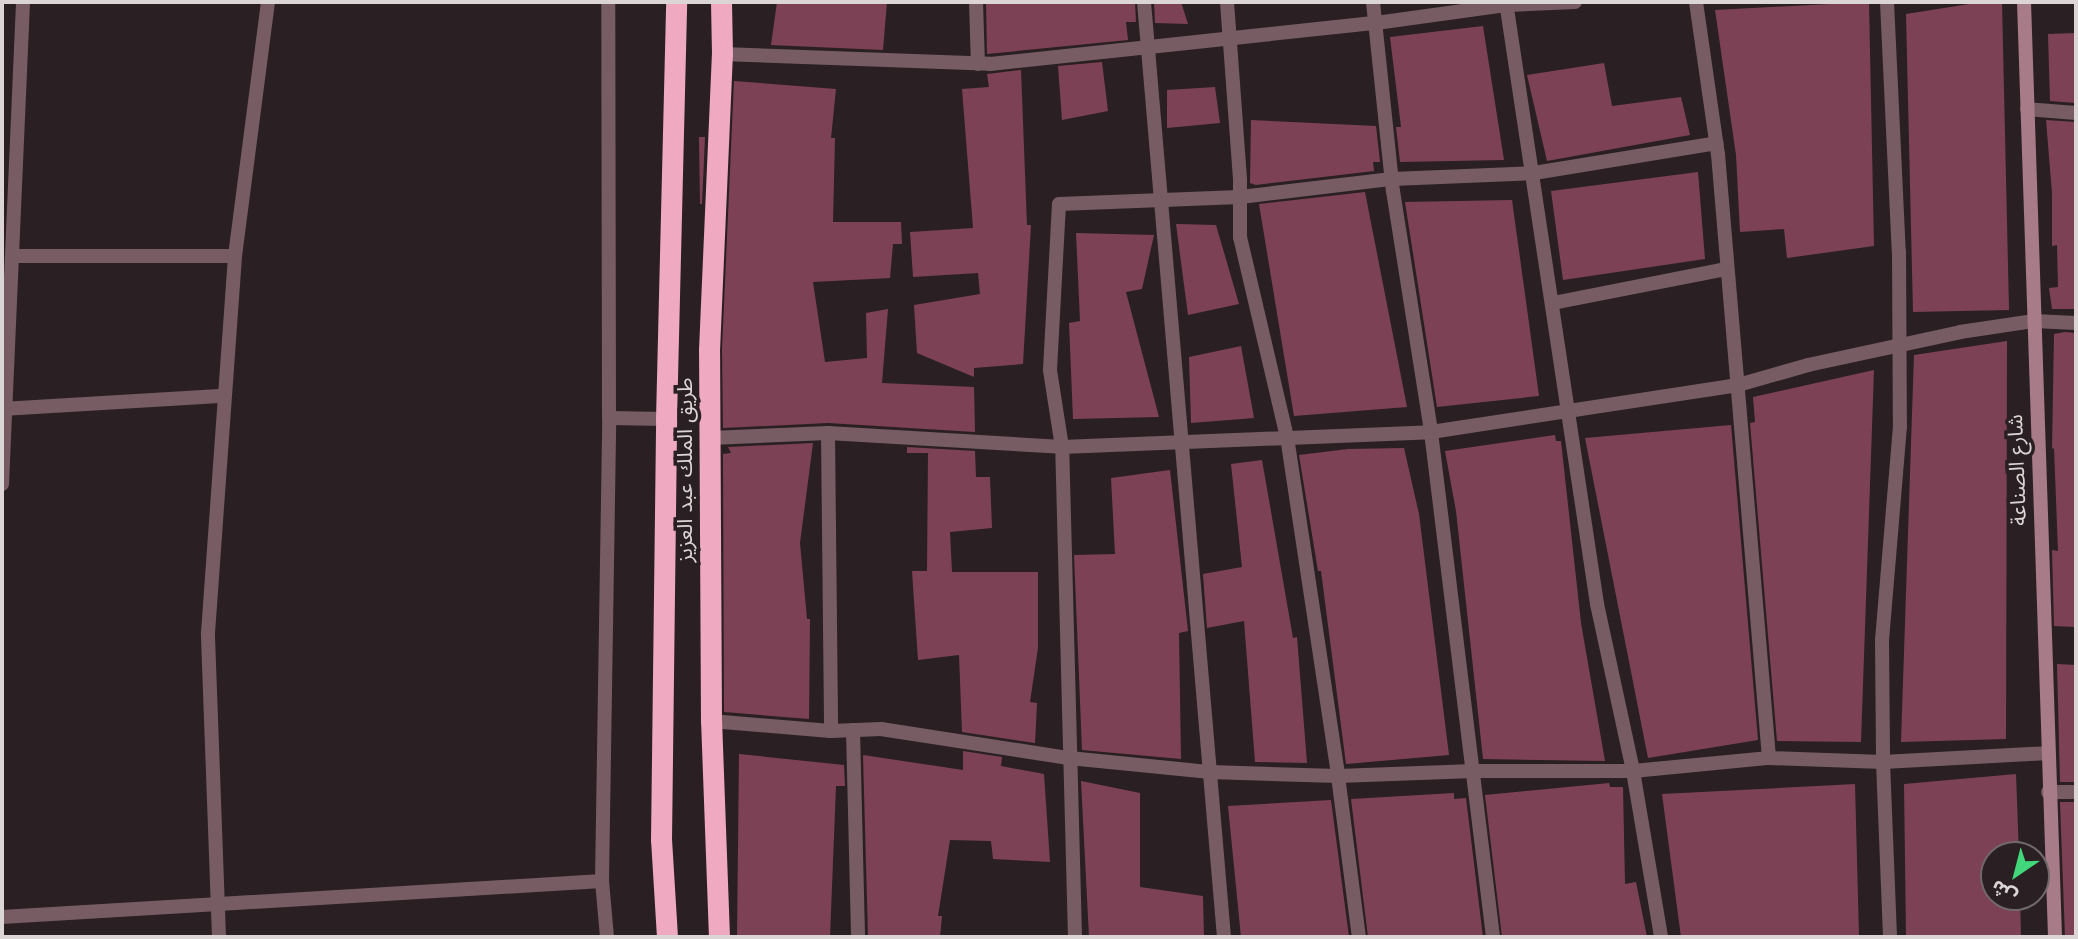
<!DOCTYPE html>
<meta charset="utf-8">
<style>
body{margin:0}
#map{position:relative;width:2078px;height:939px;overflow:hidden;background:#2a2023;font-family:Jost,"Noto Sans Arabic",sans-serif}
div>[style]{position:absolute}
.building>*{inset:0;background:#7d4156}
.street>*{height:14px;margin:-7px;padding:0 7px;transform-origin:7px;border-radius:7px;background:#785c64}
.secondary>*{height:14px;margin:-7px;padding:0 7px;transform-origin:7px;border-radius:7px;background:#a87b89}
.highway>*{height:21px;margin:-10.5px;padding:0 10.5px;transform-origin:10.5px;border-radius:10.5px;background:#efa9c0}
span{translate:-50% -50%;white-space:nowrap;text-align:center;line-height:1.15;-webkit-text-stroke:7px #2a2023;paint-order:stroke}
.street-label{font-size:21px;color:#dcd5d6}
.frame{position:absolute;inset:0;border:4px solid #dcd5d6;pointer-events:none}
.north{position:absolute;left:1980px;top:841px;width:70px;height:70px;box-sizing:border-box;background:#2a2023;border:2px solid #71686b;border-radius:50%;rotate:215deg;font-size:19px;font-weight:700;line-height:28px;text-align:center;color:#dcd5d6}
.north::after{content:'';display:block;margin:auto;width:24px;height:32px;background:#43d77b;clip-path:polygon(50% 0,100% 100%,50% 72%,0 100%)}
</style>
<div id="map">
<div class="building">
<i style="clip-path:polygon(777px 2px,887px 2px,883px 50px,771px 45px)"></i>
<i style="clip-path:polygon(986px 2px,1135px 2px,1136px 22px,1126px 22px,1128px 40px,987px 54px)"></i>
<i style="clip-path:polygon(1154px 2px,1181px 2px,1188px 24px,1155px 23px)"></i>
<i style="clip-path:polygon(1869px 2px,1874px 246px,1787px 258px,1784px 229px,1740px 232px,1736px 155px,1715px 10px)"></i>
<i style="clip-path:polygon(1982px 2px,2002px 2px,2009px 310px,1913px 312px,1906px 14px)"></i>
<i style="clip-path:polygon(1483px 26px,1504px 160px,1400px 162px,1396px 127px,1401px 127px,1390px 37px)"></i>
<i style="clip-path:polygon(2076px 33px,2076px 103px,2050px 101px,2048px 34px)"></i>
<i style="clip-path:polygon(1102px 62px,1108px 111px,1062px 120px,1058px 66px)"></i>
<i style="clip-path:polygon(1604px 63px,1612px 106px,1681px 97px,1690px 135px,1547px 161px,1527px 75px)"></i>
<i style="clip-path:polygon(1021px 70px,1027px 225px,1031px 225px,1023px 364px,974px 368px,974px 377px,917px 353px,914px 305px,980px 294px,978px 273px,913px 277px,910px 232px,973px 228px,962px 89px,989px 87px,987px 74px)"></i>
<i style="clip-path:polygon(734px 81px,836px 89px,831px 138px,835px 138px,833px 222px,901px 222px,902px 244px,893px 244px,890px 278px,813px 282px,825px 362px,867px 358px,866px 313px,888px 309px,882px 383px,974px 387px,975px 432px,828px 423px,723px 428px,722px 350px)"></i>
<i style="clip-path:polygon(1215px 87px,1220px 123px,1167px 128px,1167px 90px)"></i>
<i style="clip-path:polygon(1251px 120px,1376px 126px,1380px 162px,1373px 162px,1374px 171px,1256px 185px,1250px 183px)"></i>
<i style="clip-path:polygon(2046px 120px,2076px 122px,2076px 309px,2052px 309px,2049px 288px,2058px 287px,2057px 245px,2052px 246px,2052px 193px)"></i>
<i style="clip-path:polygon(699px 137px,705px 137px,702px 204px,700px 204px)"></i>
<i style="clip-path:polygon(1698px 172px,1705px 259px,1563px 280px,1551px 191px)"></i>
<i style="clip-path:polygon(1365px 192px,1407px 407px,1294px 416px,1259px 204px)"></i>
<i style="clip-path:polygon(1512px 200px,1539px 396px,1437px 407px,1405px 202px)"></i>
<i style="clip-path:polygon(1176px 224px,1216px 225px,1239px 304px,1188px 315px)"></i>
<i style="clip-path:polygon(1076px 233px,1154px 235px,1142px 289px,1126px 292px,1159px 417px,1073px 419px,1069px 323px,1080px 321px)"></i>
<i style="clip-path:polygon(2065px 332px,2076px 333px,2076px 627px,2054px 626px,2052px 550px,2058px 551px,2054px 448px,2052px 449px,2054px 334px)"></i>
<i style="clip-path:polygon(2007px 341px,2006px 739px,1901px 742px,1914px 355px)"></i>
<i style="clip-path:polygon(1241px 346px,1254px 418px,1191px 423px,1189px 357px)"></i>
<i style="clip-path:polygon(1874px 370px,1861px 742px,1777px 741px,1750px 423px,1755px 422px,1753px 397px)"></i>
<i style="clip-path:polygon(1731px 425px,1758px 740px,1648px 758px,1585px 438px)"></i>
<i style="clip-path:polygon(1555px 435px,1556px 441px,1561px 441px,1581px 623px,1605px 761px,1483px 759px,1456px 511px,1445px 451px)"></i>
<i style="clip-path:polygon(813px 443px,800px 543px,807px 619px,810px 619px,809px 719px,724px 712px,723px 454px,731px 453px,728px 447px)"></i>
<i style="clip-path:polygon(907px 447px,975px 451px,976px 477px,990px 477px,992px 528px,950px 532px,952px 572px,1038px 572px,1038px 648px,1030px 702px,1037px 703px,1035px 743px,962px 732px,959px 655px,918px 660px,912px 571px,927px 571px,928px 453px,907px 453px)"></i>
<i style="clip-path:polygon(1404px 448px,1419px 514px,1449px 755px,1346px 764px,1321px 571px,1318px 571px,1299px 455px,1348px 449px)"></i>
<i style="clip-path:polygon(1262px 460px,1293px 638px,1297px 637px,1307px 763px,1255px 762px,1244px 621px,1207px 628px,1203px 574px,1242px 567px,1231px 464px)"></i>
<i style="clip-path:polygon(1170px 470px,1188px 631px,1179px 633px,1181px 759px,1082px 750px,1074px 555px,1115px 554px,1111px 478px)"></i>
<i style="clip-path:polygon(2057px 664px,2076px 665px,2076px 782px,2060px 782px)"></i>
<i style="clip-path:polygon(963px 751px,1002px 757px,1001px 766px,1044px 774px,1050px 862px,993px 859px,991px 841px,950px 840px,938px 916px,942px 916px,940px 937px,868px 937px,863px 755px,963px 770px)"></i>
<i style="clip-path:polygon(739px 754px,844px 765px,845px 786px,836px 786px,830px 937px,737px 937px)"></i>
<i style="clip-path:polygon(2016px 774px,2019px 855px,1994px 855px,1994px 897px,2020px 897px,2021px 937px,1906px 937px,1904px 784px)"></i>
<i style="clip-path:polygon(1081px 781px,1140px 793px,1140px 887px,1203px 896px,1204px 937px,1089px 937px)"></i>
<i style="clip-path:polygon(1609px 783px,1610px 787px,1623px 787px,1625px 884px,1636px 882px,1647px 937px,1502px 937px,1485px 795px)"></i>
<i style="clip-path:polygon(1855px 784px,1859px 937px,1681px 937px,1662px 794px)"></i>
<i style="clip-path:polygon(1454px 793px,1454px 799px,1466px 798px,1483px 937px,1368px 937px,1351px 799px)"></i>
<i style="clip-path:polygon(1331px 800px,1349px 937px,1241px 937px,1228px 806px)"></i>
<i style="clip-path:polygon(2060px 802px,2076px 802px,2076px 937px,2065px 937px)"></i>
</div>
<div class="street">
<i style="left:976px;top:2px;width:62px;rotate:88.2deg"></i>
<i style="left:1144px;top:2px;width:938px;rotate:85.11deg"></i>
<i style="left:1227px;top:2px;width:179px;rotate:85.8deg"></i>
<i style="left:1240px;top:181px;width:56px;rotate:90deg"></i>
<i style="left:1240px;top:237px;width:205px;rotate:76.8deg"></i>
<i style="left:1287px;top:437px;width:343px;rotate:81.4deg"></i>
<i style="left:1338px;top:776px;width:162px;rotate:82.6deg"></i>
<i style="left:1373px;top:2px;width:190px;rotate:84deg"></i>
<i style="left:1393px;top:191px;width:244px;rotate:81deg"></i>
<i style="left:1431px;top:432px;width:509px;rotate:83deg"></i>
<i style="left:1506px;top:2px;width:609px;rotate:81.4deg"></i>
<i style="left:1597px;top:604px;width:171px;rotate:77.8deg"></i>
<i style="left:1633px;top:771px;width:168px;rotate:80.4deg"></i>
<i style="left:1696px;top:2px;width:154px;rotate:81.8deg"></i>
<i style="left:1718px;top:154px;width:606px;rotate:85.17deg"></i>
<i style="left:1887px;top:2px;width:250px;rotate:87.3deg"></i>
<i style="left:1899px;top:252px;width:174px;rotate:89.7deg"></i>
<i style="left:1900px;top:426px;width:215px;rotate:94.8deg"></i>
<i style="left:1882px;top:640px;width:122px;rotate:89.5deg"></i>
<i style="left:1883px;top:762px;width:175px;rotate:87.7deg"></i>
<i style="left:722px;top:54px;width:268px;rotate:2.1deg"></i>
<i style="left:990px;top:64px;width:388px;rotate:-6.1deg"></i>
<i style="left:1376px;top:23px;width:131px;rotate:-7.9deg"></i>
<i style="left:1506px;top:5px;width:69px;rotate:-2.5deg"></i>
<i style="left:2027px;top:109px;width:49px;rotate:4.7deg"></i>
<i style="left:13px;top:256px;width:222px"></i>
<i style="left:1553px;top:303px;width:177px;rotate:-11.1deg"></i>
<i style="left:2px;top:409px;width:222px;rotate:-3.4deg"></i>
<i style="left:609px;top:418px;width:57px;rotate:1deg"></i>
<i style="left:828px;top:433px;width:298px;rotate:89.4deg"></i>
<i style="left:710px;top:438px;width:118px;rotate:-2.4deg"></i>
<i style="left:828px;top:433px;width:234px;rotate:3.4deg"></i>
<i style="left:1062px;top:447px;width:369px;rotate:-2.3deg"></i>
<i style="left:1431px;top:432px;width:311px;rotate:-8.7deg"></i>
<i style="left:1738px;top:385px;width:73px;rotate:-15.9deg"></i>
<i style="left:1808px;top:365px;width:156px;rotate:-12.2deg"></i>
<i style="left:1960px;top:332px;width:75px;rotate:-8.5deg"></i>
<i style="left:2034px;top:321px;width:42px;rotate:2.7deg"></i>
<i style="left:2px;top:484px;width:482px;rotate:-87.5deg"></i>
<i style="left:711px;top:721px;width:120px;rotate:4.8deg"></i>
<i style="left:831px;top:731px;width:50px;rotate:-2.3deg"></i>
<i style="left:881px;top:729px;width:190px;rotate:8.8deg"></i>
<i style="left:1069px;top:758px;width:142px;rotate:5.7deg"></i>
<i style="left:1210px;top:772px;width:128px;rotate:1.8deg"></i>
<i style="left:1338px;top:776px;width:136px;rotate:-2.1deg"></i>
<i style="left:1474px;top:771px;width:159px"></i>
<i style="left:1633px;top:771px;width:137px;rotate:-5.5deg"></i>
<i style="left:1769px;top:758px;width:114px;rotate:2deg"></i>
<i style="left:1883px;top:762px;width:164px;rotate:-3.1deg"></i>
<i style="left:853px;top:730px;width:207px;rotate:88.6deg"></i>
<i style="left:2048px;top:792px;width:28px"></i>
<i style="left:2px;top:917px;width:601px;rotate:-3.43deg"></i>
<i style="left:219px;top:937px;width:304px;rotate:-92.1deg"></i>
<i style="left:208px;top:633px;width:378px;rotate:-85.9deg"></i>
<i style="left:235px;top:256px;width:256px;rotate:-82.6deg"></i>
<i style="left:607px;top:937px;width:56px;rotate:-95.1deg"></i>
<i style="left:602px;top:881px;width:463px;rotate:-89.1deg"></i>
<i style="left:609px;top:418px;width:416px;rotate:-90.1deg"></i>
<i style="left:1075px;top:937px;width:490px;rotate:-91.5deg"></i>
<i style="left:1062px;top:447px;width:78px;rotate:-98.9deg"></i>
<i style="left:1050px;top:370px;width:166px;rotate:-86.9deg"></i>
<i style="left:1059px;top:204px;width:181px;rotate:-2.2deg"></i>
<i style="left:1240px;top:197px;width:153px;rotate:-6.8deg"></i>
<i style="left:1392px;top:179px;width:142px;rotate:-2.4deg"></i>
<i style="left:1534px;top:173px;width:185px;rotate:-9.3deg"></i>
</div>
<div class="secondary">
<i style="left:2024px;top:2px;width:936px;rotate:88.1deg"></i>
</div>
<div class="highway">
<i style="left:667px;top:937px;width:97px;rotate:-93.5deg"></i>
<i style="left:661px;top:840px;width:421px;rotate:-89.3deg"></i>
<i style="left:666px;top:419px;width:417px;rotate:-88.6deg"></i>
<i style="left:719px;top:937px;width:216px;rotate:-92.1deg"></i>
<i style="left:711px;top:721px;width:371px;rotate:-90.3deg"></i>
<i style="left:709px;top:350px;width:296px;rotate:-87.5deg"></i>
<i style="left:722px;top:54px;width:52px;rotate:-91.1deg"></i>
</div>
<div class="street-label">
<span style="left:685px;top:470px;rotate:-90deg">طريق الملك عبد العزيز</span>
<span style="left:2017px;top:470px;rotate:-92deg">شارع الصناعة</span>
</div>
<div class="frame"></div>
<div class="north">ش</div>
</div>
